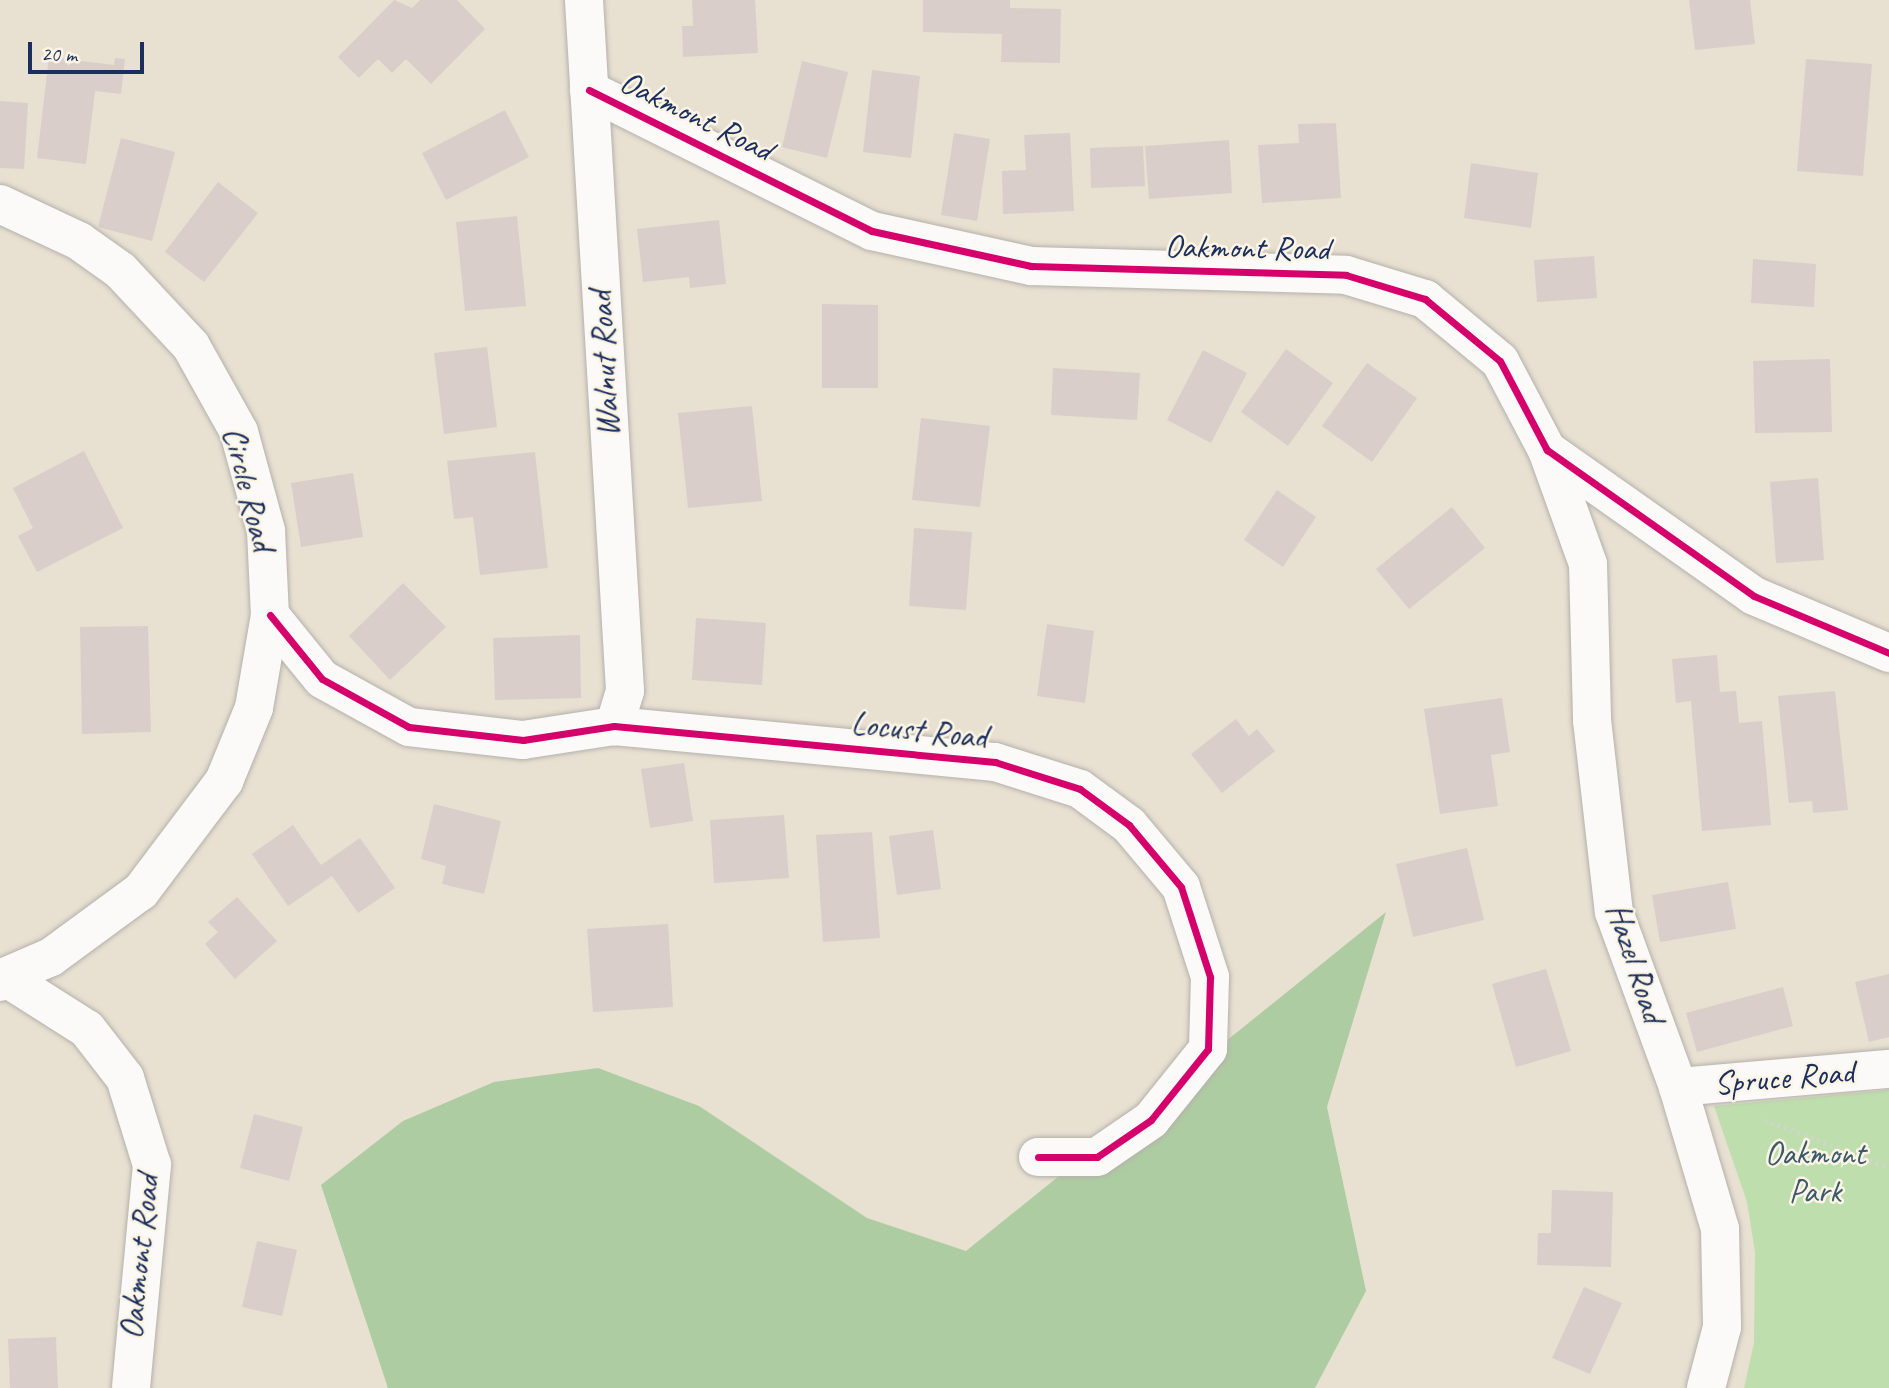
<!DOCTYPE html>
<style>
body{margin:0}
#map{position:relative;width:1889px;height:1388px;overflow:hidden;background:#e8e0d1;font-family:Caveat,sans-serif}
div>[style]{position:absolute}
.green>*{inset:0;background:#bfdeae}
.forest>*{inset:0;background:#aecca2}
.building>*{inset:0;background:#dacecb}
.path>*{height:4.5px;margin-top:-2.25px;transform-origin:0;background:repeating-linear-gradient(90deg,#d4d3d2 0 2px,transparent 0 7px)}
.roads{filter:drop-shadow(0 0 2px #b4b1ac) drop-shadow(0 0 2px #b4b1ac)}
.street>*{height:38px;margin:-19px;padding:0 19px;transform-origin:19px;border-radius:19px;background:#fcfaf8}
.cycleway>*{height:7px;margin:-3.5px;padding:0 3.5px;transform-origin:3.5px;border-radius:3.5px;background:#d6006c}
span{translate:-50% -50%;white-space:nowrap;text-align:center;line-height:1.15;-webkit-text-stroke:5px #fcf5e5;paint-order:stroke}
.street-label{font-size:33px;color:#1b2f5e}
.park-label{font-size:33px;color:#3c5a6b}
.scale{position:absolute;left:28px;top:42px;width:116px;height:32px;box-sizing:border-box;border:4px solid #1b2f5e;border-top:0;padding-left:9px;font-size:21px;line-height:24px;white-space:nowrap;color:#1b2f5e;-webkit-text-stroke:5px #fcf5e5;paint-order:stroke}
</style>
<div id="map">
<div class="green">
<i style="clip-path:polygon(1889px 1090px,1889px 1388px,1744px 1388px,1754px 1343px,1755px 1252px,1747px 1202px,1714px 1106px)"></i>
</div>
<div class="forest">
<i style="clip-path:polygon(1386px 912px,1327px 1107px,1366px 1291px,1315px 1388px,388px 1388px,321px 1185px,403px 1121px,494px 1082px,598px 1068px,699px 1106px,867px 1218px,966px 1251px)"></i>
</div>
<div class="building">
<i style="clip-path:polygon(394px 0,412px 8px,420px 0,457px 0,485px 29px,431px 84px,406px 59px,392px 73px,378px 59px,359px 78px,338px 57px)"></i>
<i style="clip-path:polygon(692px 0,755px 0,758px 53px,683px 57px,682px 26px,693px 26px)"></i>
<i style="clip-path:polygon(923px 0,1010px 0,1010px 8px,1061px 9px,1060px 63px,1001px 62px,1002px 34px,923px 32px)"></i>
<i style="clip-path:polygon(1689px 0,1750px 0,1755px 44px,1695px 50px)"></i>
<i style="clip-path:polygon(49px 57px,114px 65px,115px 58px,125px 59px,121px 94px,95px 91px,86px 164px,37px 158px)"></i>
<i style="clip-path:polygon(1806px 59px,1872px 64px,1863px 176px,1797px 171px)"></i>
<i style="clip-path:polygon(802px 61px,848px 72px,827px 158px,782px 147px)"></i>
<i style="clip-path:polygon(872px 70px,920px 76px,911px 158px,863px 152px)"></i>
<i style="clip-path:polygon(0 101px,28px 103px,24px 169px,0 168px)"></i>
<i style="clip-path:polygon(505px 110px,529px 157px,446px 200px,422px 153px)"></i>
<i style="clip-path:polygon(1336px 123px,1341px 198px,1262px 203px,1258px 145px,1299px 143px,1298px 124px)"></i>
<i style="clip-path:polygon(954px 133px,990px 139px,977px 221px,941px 215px)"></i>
<i style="clip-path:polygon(1070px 133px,1074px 211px,1003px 214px,1002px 171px,1026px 170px,1024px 135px)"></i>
<i style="clip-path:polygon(121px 138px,175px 152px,152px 241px,98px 227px)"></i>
<i style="clip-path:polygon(1229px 140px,1232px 193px,1149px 199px,1145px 146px)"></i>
<i style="clip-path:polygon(1143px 146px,1145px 186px,1091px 188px,1090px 148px)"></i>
<i style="clip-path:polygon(1471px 163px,1538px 173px,1531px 228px,1464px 218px)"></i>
<i style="clip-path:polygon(218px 182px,258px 213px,204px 282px,165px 252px)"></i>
<i style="clip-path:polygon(517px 216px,526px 306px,465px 311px,456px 222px)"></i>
<i style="clip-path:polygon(719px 220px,726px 284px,690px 288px,689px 277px,643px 282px,637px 229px)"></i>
<i style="clip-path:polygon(1594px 256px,1597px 298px,1537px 302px,1534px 260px)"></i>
<i style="clip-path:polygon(1753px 259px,1816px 264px,1814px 307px,1751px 303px)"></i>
<i style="clip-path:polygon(822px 304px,878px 305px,878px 388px,822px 388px)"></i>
<i style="clip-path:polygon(487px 347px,497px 427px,444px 434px,434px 353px)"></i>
<i style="clip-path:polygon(1286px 349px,1333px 383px,1288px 446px,1241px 412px)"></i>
<i style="clip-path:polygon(1203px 350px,1247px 373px,1211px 443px,1167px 420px)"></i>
<i style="clip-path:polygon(1830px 359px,1832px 432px,1755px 433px,1753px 361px)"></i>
<i style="clip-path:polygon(1367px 363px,1417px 398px,1372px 462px,1322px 426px)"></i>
<i style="clip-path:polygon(1053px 368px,1140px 373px,1137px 420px,1051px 415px)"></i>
<i style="clip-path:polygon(752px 406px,762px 501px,688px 508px,678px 413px)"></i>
<i style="clip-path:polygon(921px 418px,990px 426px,980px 507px,912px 500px)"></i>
<i style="clip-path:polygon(84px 451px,123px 528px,37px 572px,18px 536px,33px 528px,13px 488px)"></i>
<i style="clip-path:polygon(535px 452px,548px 568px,480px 575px,473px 517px,454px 519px,447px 461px)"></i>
<i style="clip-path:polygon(353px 473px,363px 537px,301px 547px,291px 483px)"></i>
<i style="clip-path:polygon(1818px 478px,1824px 560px,1776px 563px,1770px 482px)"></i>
<i style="clip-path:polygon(1277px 490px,1316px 517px,1283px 567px,1244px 540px)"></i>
<i style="clip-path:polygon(1452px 507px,1485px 548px,1409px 609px,1376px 569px)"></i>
<i style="clip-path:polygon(914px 528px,972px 532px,966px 610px,909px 606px)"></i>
<i style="clip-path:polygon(403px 583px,446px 627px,390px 680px,349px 636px)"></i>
<i style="clip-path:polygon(696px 618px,766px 623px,762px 685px,692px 680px)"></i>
<i style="clip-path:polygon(1047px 624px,1094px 631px,1085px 703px,1037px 696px)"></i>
<i style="clip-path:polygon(148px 626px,151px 732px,82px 734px,80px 627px)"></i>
<i style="clip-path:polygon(580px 635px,581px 698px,495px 700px,493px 638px)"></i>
<i style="clip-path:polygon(1717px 655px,1720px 692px,1736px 691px,1739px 723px,1762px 721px,1771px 825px,1702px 831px,1691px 701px,1676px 703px,1672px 659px)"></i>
<i style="clip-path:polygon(1835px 691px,1848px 810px,1813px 813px,1812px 801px,1789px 803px,1778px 696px)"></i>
<i style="clip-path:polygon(1502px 698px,1510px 752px,1491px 755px,1498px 806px,1440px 814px,1424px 709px)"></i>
<i style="clip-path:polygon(1236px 719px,1249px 736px,1257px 729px,1275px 751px,1222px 793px,1191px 754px)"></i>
<i style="clip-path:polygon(684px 763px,693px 821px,650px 828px,641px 769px)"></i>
<i style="clip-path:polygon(434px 804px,501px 821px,484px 894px,442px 884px,446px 866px,421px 859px)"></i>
<i style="clip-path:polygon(784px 815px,789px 878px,714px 883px,710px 820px)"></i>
<i style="clip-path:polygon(293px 825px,321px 865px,360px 838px,395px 888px,358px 913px,332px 876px,288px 906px,252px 854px)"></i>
<i style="clip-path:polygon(933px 830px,941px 889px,897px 895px,889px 836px)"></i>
<i style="clip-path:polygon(872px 832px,880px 938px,823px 942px,816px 835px)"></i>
<i style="clip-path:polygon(1467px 848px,1484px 920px,1413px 937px,1396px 864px)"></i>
<i style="clip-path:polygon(1728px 882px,1736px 929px,1660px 942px,1652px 895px)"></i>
<i style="clip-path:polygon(237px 897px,277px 941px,235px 979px,205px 944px,218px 932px,208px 922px)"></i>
<i style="clip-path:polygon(668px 924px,673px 1007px,593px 1012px,587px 929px)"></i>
<i style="clip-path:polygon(1546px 969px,1571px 1051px,1516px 1067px,1492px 984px)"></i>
<i style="clip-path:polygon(1889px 974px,1889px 1037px,1869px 1042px,1855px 982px)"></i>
<i style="clip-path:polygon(1783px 987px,1793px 1026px,1697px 1052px,1686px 1013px)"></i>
<i style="clip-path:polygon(254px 1114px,303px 1127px,289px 1181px,240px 1168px)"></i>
<i style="clip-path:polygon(1552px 1190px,1613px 1192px,1611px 1267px,1537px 1265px,1538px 1233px,1551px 1233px)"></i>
<i style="clip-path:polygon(257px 1241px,297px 1250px,282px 1316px,242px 1307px)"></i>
<i style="clip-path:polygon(1584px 1287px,1622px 1303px,1590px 1374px,1552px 1358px)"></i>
<i style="clip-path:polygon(56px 1337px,58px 1388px,10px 1388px,8px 1339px)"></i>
</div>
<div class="path">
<i style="left:1765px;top:1120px;width:133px;rotate:20.8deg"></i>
</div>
<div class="roads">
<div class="street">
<i style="left:584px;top:0;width:692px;rotate:86.6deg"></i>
<i style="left:625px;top:691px;width:37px;rotate:107deg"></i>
<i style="left:589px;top:90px;width:316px;rotate:26.5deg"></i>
<i style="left:872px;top:231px;width:163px;rotate:12.4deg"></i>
<i style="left:1031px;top:266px;width:315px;rotate:1.6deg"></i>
<i style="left:1346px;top:275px;width:83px;rotate:16.9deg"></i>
<i style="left:1425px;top:299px;width:97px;rotate:39.6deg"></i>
<i style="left:1500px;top:361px;width:101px;rotate:62.2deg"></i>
<i style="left:1547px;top:450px;width:253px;rotate:35.2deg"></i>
<i style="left:1754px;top:596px;width:147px;rotate:22.9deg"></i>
<i style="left:0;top:204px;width:87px;rotate:25.1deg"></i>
<i style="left:79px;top:241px;width:50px;rotate:35.3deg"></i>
<i style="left:120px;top:270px;width:104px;rotate:46.9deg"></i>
<i style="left:191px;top:346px;width:98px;rotate:60.8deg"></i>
<i style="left:239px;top:432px;width:103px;rotate:74.7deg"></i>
<i style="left:266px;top:531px;width:84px;rotate:87.3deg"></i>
<i style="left:270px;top:615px;width:94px;rotate:99.8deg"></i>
<i style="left:254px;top:708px;width:79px;rotate:112.3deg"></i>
<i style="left:224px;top:781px;width:138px;rotate:127deg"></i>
<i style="left:141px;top:891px;width:112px;rotate:143.7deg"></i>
<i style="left:51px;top:957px;width:56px;rotate:156.7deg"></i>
<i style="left:1547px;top:450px;width:121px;rotate:70.2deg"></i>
<i style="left:1588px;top:564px;width:156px;rotate:88.5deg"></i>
<i style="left:1592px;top:720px;width:193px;rotate:83.5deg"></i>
<i style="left:1614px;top:912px;width:186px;rotate:69.9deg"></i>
<i style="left:1678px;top:1087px;width:148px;rotate:73.5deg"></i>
<i style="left:1720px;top:1229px;width:98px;rotate:88.8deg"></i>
<i style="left:1722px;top:1327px;width:63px;rotate:104.7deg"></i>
<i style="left:270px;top:615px;width:82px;rotate:50.9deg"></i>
<i style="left:322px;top:679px;width:99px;rotate:28.9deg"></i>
<i style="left:409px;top:727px;width:115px;rotate:6.5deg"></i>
<i style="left:523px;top:740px;width:92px;rotate:-8.7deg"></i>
<i style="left:614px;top:726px;width:383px;rotate:5.4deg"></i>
<i style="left:995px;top:762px;width:89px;rotate:17.6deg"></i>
<i style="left:1080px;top:789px;width:61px;rotate:36.3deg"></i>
<i style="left:1129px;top:825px;width:81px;rotate:50deg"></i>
<i style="left:1181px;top:887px;width:95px;rotate:72.1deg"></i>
<i style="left:1210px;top:977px;width:72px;rotate:91.6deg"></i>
<i style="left:1208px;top:1049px;width:91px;rotate:128.8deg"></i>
<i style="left:1151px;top:1120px;width:65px;rotate:145.6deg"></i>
<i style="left:1097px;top:1157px;width:59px;rotate:180deg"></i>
<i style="left:0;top:982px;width:7px;rotate:-45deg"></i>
<i style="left:5px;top:977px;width:97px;rotate:32.4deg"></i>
<i style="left:87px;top:1029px;width:62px;rotate:52.2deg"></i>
<i style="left:125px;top:1078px;width:91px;rotate:72.8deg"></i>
<i style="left:152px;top:1165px;width:224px;rotate:95.4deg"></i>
<i style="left:1678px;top:1087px;width:212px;rotate:-4.9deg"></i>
</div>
</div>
<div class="cycleway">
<i style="left:589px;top:90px;width:316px;rotate:26.5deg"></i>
<i style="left:872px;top:231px;width:163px;rotate:12.4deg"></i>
<i style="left:1031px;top:266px;width:315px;rotate:1.6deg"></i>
<i style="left:1346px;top:275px;width:83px;rotate:16.9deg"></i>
<i style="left:1425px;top:299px;width:97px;rotate:39.6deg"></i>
<i style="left:1500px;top:361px;width:101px;rotate:62.2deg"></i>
<i style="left:1547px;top:450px;width:253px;rotate:35.2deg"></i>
<i style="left:1754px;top:596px;width:147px;rotate:22.9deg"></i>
<i style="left:270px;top:615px;width:82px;rotate:50.9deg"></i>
<i style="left:322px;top:679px;width:99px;rotate:28.9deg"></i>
<i style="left:409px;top:727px;width:115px;rotate:6.5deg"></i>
<i style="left:523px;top:740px;width:92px;rotate:-8.7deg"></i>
<i style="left:614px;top:726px;width:383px;rotate:5.4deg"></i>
<i style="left:995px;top:762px;width:89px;rotate:17.6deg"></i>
<i style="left:1080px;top:789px;width:61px;rotate:36.3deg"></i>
<i style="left:1129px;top:825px;width:81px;rotate:50deg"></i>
<i style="left:1181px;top:887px;width:95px;rotate:72.1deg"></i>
<i style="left:1210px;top:977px;width:72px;rotate:91.6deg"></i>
<i style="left:1208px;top:1049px;width:91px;rotate:128.8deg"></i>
<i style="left:1151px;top:1120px;width:65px;rotate:145.6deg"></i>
<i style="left:1097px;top:1157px;width:59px;rotate:180deg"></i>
</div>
<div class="street-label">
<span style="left:696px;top:116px;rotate:26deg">Oakmont Road</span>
<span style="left:1247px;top:248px;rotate:1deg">Oakmont Road</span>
<span style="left:605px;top:364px;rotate:-93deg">Walnut Road</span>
<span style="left:248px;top:489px;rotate:76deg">Circle Road</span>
<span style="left:919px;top:731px;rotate:6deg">Locust Road</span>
<span style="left:1635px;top:963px;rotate:72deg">Hazel Road</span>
<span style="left:1784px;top:1078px;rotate:-5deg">Spruce Road</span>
<span style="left:140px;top:1257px;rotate:-84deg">Oakmont Road</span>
</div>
<div class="park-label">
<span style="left:1815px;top:1173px">Oakmont<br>Park</span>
</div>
<div class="scale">20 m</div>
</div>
